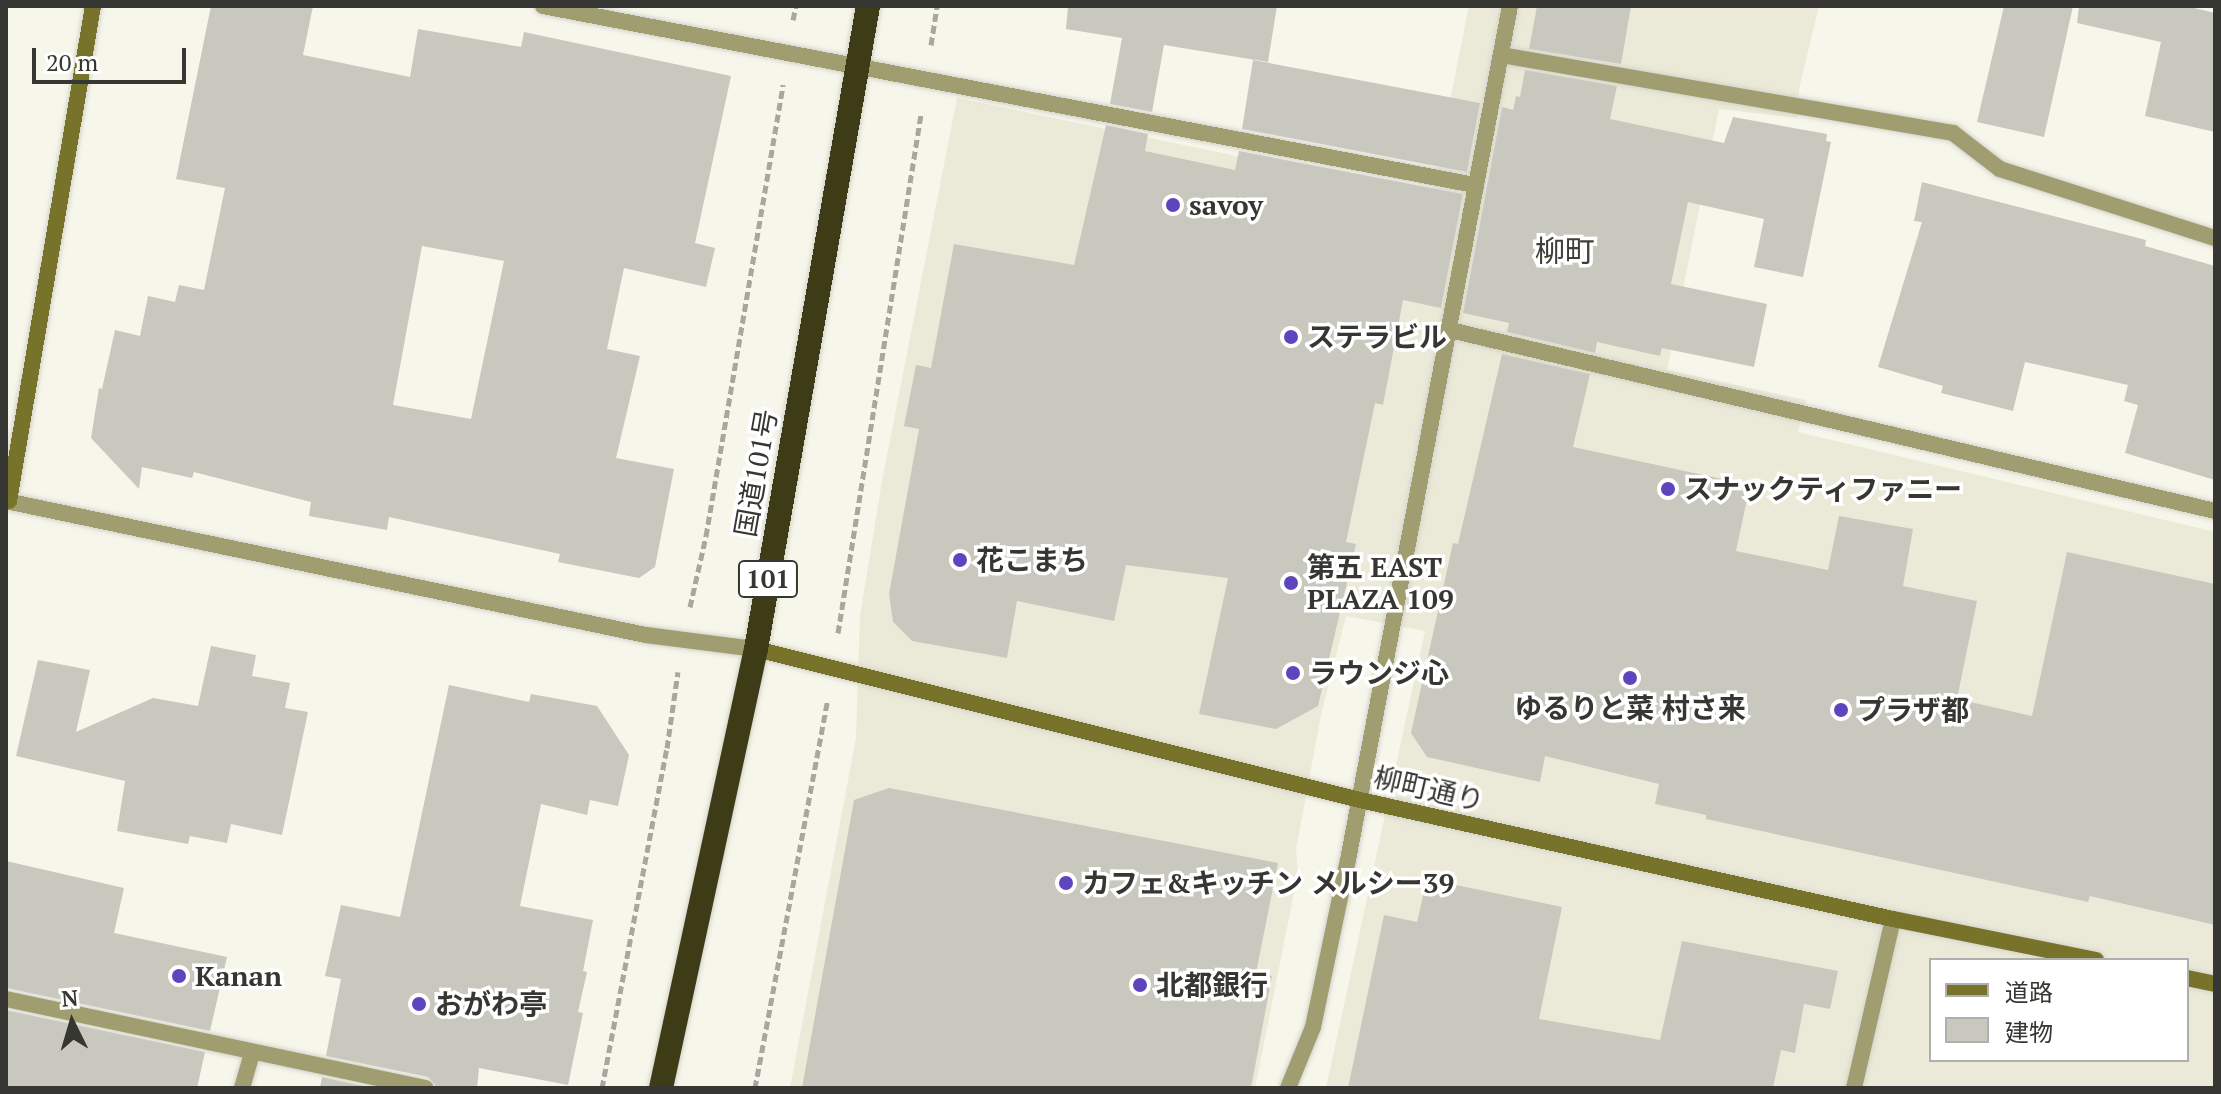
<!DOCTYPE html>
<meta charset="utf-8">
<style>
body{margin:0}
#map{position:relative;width:2221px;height:1094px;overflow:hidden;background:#f6f6eb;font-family:"PT Serif","Noto Sans JP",serif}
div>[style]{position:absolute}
.built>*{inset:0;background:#ebead8}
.building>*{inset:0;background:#c9c8be}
.path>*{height:5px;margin-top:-2.5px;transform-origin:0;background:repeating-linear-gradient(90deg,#a7a79f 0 8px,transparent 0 12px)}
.roads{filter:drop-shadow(0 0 2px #d3d3ca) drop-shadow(0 0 2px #d3d3ca)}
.lane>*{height:16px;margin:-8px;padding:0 8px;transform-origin:8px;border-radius:8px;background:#a09e71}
.street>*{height:16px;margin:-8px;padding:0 8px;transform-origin:8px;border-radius:8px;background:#a09e71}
.secondary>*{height:16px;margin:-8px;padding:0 8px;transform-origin:8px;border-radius:8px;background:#78732b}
.highway>*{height:24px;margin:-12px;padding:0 12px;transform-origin:12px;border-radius:12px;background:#3e3b17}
.dots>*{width:22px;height:22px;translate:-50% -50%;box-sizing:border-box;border:4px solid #fff;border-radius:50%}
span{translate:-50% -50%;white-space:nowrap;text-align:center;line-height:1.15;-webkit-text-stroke:7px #fff;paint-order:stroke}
.shield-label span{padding:2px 6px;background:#fff;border:2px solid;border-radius:6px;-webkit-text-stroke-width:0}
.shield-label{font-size:26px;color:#363632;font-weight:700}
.poi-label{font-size:28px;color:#363632;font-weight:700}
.left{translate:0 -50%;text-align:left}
.street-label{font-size:28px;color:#363632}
.neighbourhood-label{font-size:30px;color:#3f3f37}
.frame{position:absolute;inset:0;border:8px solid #363632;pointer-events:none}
.legend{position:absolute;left:1929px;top:958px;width:260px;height:104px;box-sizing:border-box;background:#fff;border:2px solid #afafad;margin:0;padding:10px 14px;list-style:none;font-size:24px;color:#363632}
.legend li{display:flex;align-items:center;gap:16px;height:40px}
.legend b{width:40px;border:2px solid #afafad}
.north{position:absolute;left:32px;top:982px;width:80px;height:80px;-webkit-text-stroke:6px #fff;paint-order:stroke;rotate:355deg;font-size:22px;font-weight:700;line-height:32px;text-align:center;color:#363632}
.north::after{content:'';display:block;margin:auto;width:28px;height:36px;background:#363632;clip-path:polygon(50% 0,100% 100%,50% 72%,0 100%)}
.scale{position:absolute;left:32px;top:48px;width:154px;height:36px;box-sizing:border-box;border:4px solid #363632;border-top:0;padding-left:10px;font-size:24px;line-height:28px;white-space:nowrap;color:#363632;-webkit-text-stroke:6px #fff;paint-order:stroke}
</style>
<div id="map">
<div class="built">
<i style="clip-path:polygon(evenodd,1469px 6px,1819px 6px,1799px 89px,1797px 118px,1719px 109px,1667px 370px,1806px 400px,1798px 432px,2215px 532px,2215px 1088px,1326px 1088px,1425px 631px,1346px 616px,1321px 715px,1296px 849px,1298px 873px,1255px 1088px,790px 1088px,856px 738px,860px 616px,882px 481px,957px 98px,1431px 196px,1469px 6px,1931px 960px,2187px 960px,2187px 1060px,1931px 1060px,1931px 960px)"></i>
</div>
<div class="building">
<i style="clip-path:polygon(evenodd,211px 6px,313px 6px,303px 55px,410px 77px,418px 29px,521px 47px,524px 32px,731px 76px,695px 243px,715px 248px,706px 287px,624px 268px,607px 349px,640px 356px,616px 458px,674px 469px,655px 567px,639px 578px,558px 562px,560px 554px,389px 517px,387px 530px,309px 516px,311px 502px,194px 472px,192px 478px,142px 467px,139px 489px,91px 438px,99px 388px,102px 389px,115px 330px,140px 336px,148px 296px,175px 302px,179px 285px,204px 290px,225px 188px,176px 179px,211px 6px,422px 246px,504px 261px,471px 419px,393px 405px,422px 246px)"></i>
<i style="clip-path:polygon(1068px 6px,1277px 6px,1268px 62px,1164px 45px,1152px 112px,1110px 104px,1122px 38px,1066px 29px)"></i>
<i style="clip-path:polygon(1537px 6px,1631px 6px,1621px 64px,1529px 49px)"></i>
<i style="clip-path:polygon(2004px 6px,2073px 6px,2044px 137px,1977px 122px)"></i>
<i style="clip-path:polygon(2079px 6px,2186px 6px,2215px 13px,2215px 132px,2145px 116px,2161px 42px,2077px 23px)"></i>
<i style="clip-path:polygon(1253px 60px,1480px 103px,1467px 172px,1242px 129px)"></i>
<i style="clip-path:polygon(1525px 70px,1617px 86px,1610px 119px,1724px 143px,1733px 117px,1827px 134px,1826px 141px,1831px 142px,1803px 277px,1754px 267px,1764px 219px,1688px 202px,1671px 284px,1767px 304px,1754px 367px,1662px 348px,1660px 356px,1597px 342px,1595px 353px,1507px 332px,1509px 323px,1463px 313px,1502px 107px,1513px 110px,1516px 96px,1520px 97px)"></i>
<i style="clip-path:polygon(1106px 125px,1148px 134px,1145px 151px,1235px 170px,1239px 151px,1463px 194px,1441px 308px,1403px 300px,1383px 405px,1375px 403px,1346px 542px,1356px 544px,1318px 706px,1276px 729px,1199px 714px,1228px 578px,1126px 565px,1114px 621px,1017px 601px,1007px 658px,912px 641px,893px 622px,889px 594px,919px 429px,904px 426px,916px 365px,931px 368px,954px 244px,1074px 265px)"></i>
<i style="clip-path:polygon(1922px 182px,2146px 240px,2145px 246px,2215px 266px,2215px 480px,2125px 453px,2138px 405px,2124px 401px,2128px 385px,2025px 362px,2013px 411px,1941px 393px,1943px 386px,1878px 367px,1922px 222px,1914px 221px)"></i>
<i style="clip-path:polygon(1502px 354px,1590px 374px,1573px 447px,1750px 485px,1736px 551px,1828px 570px,1839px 516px,1913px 529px,1903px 586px,1977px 601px,1957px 699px,2032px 716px,2067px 552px,2215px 584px,2215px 925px,2090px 896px,2088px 902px,1706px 819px,1706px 815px,1655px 804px,1659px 784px,1545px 756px,1540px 782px,1427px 757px,1411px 733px,1453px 543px,1458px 544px)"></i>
<i style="clip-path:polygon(211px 646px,256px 655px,252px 676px,290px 683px,285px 708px,308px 712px,282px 835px,231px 824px,227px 843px,190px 836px,188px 844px,117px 831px,125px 781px,16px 756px,38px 660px,90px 670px,76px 732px,153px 698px,198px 706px)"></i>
<i style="clip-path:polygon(449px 685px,529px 702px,531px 694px,597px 706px,629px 755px,618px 806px,590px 800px,587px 815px,541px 804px,520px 906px,593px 920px,583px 971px,587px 972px,578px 1012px,583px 1013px,568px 1085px,479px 1068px,477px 1088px,437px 1088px,428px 1077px,326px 1056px,341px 979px,325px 976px,341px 905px,400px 917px)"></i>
<i style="clip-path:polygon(889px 788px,1278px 863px,1256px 973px,1272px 976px,1251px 1088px,802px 1088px,854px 800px)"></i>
<i style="clip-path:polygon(6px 861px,124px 888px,114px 933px,227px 957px,210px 1031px,6px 988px)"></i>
<i style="clip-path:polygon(1427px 879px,1562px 907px,1539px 1019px,1660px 1040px,1682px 941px,1838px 971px,1830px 1009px,1804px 1004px,1795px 1053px,1781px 1050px,1773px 1088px,1348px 1088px,1384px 915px,1417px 922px)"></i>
<i style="clip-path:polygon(6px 1010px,205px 1052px,197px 1088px,6px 1088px)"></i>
<i style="clip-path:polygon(322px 1077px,373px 1088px,320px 1088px)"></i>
</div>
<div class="path">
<i style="left:793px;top:20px;width:14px;rotate:-78deg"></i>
<i style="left:931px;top:45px;width:39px;rotate:-81deg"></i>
<i style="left:690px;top:607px;width:73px;rotate:-77.3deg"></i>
<i style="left:706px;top:536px;width:458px;rotate:-80.3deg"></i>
<i style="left:838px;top:633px;width:526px;rotate:-80.91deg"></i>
<i style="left:602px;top:1088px;width:346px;rotate:-79.2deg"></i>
<i style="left:667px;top:748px;width:77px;rotate:-81.8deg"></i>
<i style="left:755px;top:1088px;width:393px;rotate:-79.4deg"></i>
</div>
<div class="roads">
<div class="lane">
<i style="left:1501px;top:55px;width:459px;rotate:9.8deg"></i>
<i style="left:1953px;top:133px;width:59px;rotate:37.5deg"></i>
<i style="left:2000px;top:169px;width:226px;rotate:17.8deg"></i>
<i style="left:242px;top:1088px;width:36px;rotate:-74deg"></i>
</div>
<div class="street">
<i style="left:543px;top:6px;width:948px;rotate:10.88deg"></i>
<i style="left:1450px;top:330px;width:786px;rotate:13.31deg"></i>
<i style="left:6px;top:501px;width:654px;rotate:11.83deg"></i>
<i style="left:646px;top:635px;width:111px;rotate:7.3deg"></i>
<i style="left:6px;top:999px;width:429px;rotate:12deg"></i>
<i style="left:1288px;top:1088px;width:66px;rotate:-67.7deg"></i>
<i style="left:1313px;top:1027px;width:171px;rotate:-78.2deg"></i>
<i style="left:1348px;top:860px;width:869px;rotate:-79.26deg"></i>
<i style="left:1854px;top:1088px;width:173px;rotate:-77deg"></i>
</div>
<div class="secondary">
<i style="left:9px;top:501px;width:502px;rotate:-80.37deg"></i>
<i style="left:756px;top:649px;width:623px;rotate:14.04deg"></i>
<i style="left:1360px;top:800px;width:546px;rotate:12.59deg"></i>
<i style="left:1893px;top:919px;width:207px;rotate:11.4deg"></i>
<i style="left:2187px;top:978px;width:29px;rotate:12deg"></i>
</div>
<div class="highway">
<i style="left:661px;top:1088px;width:449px;rotate:-77.8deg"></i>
<i style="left:756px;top:649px;width:653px;rotate:-80.12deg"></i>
</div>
</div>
<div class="dots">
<i style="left:1173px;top:205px;background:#5f45bd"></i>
<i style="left:1291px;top:337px;background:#5f45bd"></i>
<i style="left:1668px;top:489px;background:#5f45bd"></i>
<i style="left:960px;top:560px;background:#5f45bd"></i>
<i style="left:1291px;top:583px;background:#5f45bd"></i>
<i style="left:1293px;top:673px;background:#5f45bd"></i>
<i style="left:1630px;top:678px;background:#5f45bd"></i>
<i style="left:1841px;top:710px;background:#5f45bd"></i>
<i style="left:1066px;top:883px;background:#5f45bd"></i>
<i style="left:179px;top:976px;background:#5f45bd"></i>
<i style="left:1140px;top:985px;background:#5f45bd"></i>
<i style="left:419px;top:1004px;background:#5f45bd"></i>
</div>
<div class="shield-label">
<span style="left:768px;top:579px">101</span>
</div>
<div class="poi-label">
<span class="left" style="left:1189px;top:205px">savoy</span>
<span class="left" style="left:1307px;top:337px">ステラビル</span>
<span class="left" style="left:1684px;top:489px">スナックティファニー</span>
<span class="left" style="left:976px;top:560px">花こまち</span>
<span class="left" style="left:1307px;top:583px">第五 EAST<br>PLAZA 109</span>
<span class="left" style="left:1309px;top:673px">ラウンジ心</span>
<span style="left:1630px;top:708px">ゆるりと菜 村さ来</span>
<span class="left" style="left:1857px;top:710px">プラザ都</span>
<span class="left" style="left:1082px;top:883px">カフェ&amp;キッチン メルシー39</span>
<span class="left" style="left:195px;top:976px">Kanan</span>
<span class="left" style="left:1156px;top:985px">北都銀行</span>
<span class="left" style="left:435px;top:1004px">おがわ亭</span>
</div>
<div class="street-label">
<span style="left:756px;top:473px;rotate:-80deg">国道101号</span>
<span style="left:1429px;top:789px;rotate:13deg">柳町通り</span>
</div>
<div class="neighbourhood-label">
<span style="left:1565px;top:251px">柳町</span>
</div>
<div class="frame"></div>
<ul class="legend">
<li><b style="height:10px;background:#78732b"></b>道路</li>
<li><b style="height:22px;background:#c9c8be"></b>建物</li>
</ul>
<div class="north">N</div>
<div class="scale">20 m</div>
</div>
